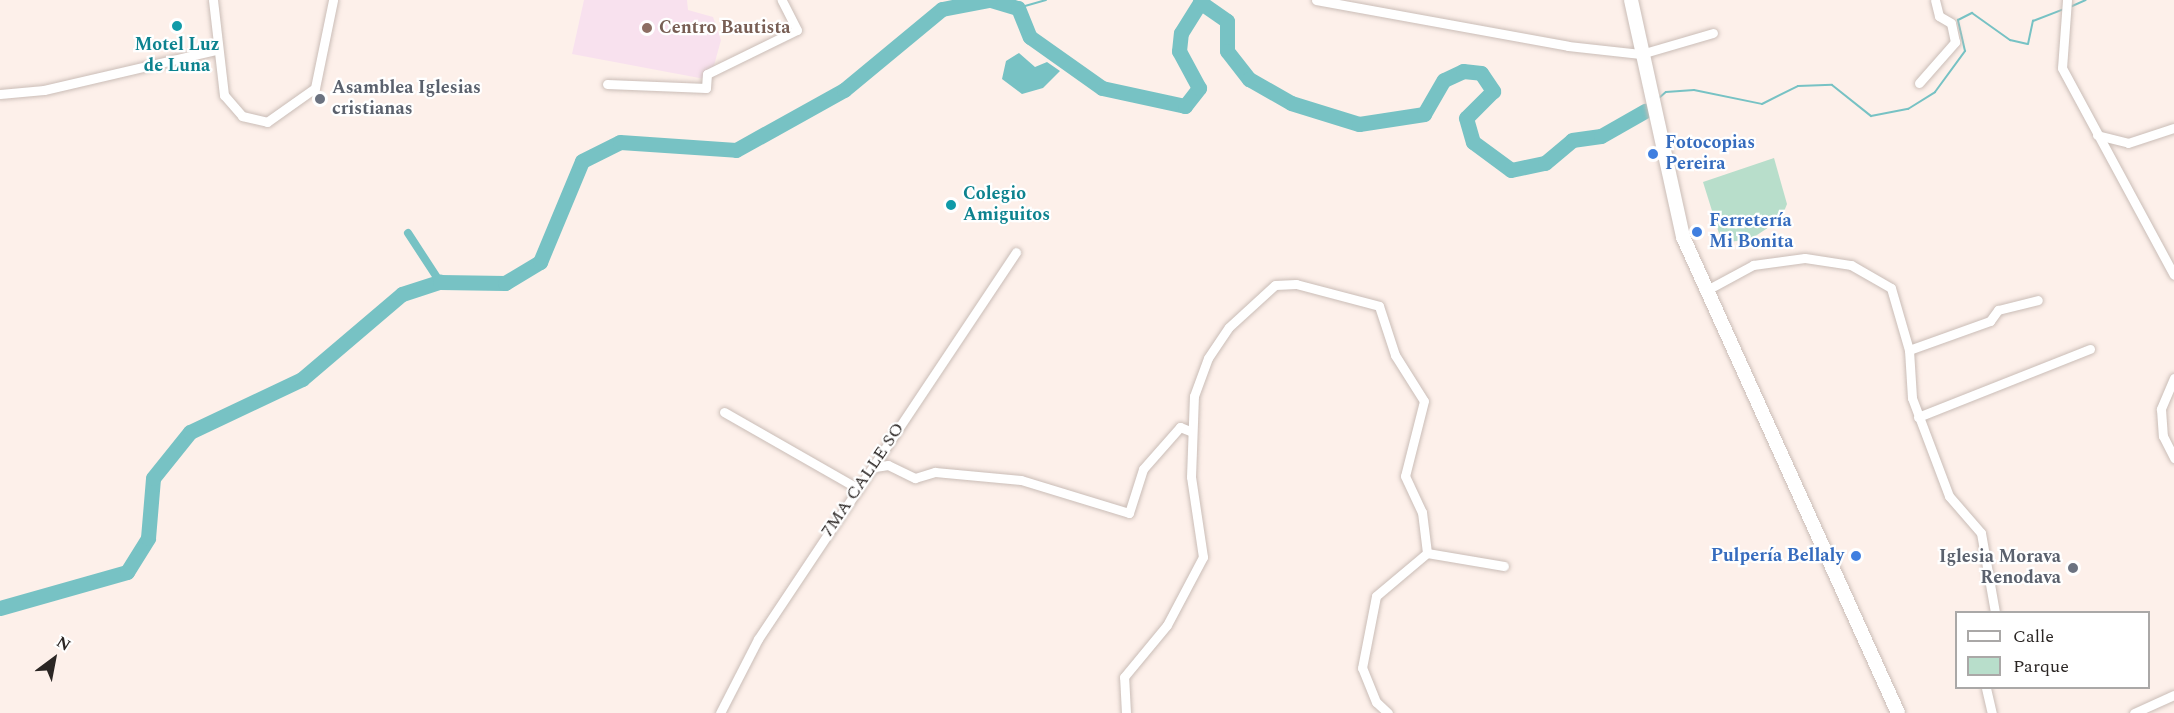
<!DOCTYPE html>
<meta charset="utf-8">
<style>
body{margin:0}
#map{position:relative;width:2174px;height:713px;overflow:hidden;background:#fdf0ea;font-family:Spectral,serif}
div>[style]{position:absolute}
.education>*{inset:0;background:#f8e1ee}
.green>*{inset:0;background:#b8decb}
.water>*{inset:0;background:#77c2c4}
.stream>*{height:2px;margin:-1px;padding:0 1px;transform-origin:1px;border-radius:1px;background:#77c2c4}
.canal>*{height:8px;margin:-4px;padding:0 4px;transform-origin:4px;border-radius:4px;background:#77c2c4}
.river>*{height:15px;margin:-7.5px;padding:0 7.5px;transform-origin:7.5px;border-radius:7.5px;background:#77c2c4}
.roads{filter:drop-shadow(0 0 2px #cabdb7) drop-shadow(0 0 2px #cabdb7)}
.minor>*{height:9px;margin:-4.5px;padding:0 4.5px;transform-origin:4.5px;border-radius:4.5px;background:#fff}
.secondary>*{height:14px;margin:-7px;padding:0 7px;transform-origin:7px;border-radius:7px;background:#fff}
.dots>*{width:16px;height:16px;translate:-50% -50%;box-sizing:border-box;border:3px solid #fff;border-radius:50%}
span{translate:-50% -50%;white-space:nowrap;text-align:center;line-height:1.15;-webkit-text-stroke:4.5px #fff;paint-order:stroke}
.education-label{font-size:18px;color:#785e54;font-weight:700}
.left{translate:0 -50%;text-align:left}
.culture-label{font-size:18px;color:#0d838f;font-weight:700}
.worship-label{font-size:18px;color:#5b616d;font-weight:700}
.right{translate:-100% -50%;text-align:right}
.shop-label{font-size:18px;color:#366cbe;font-weight:700}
.street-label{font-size:18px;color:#2b2624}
.legend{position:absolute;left:1955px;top:611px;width:195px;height:78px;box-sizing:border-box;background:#fff;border:2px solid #aaa8a7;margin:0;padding:8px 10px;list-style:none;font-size:18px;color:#2b2624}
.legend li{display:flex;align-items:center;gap:12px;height:30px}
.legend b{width:30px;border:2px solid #aaa8a7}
.north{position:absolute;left:24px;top:629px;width:60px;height:60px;-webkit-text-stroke:4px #fff;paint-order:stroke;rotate:32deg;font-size:16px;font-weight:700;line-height:24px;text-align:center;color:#2b2624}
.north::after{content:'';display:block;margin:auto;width:21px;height:27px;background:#2b2624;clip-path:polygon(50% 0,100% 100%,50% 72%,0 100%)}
</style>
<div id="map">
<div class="education">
<i style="clip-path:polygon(584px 0,687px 0,688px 10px,713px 17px,721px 40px,710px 80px,572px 54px)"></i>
</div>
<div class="green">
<i style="clip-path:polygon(1774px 158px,1787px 204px,1781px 219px,1751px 239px,1722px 243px,1703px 182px)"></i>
</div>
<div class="water">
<i style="clip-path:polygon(1019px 53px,1035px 67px,1047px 62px,1060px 71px,1043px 88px,1022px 94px,1002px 79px,1006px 61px)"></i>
</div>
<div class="stream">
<i style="left:2070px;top:7px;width:17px;rotate:-24deg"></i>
<i style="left:1018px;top:8px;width:29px;rotate:-16deg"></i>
<i style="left:1659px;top:98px;width:9px;rotate:-41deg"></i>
<i style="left:1666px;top:92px;width:28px;rotate:-4deg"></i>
<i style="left:1694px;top:90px;width:69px;rotate:11.6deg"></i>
<i style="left:1762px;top:104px;width:40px;rotate:-26.6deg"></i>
<i style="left:1798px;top:86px;width:34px;rotate:-2deg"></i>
<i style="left:1832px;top:85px;width:50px;rotate:38.5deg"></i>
<i style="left:1871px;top:116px;width:38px;rotate:-11deg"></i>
<i style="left:1908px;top:109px;width:32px;rotate:-32deg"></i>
<i style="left:1935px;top:92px;width:51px;rotate:-53.8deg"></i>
<i style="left:1965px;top:51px;width:32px;rotate:-103deg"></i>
<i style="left:1958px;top:20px;width:16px;rotate:-27deg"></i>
<i style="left:1972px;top:13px;width:47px;rotate:35.4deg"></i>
<i style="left:2010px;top:40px;width:18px;rotate:13deg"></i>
<i style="left:2028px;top:44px;width:24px;rotate:-78deg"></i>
<i style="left:2033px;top:21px;width:33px;rotate:-21deg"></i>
</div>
<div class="canal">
<i style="left:408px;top:233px;width:59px;rotate:56.9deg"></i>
</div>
<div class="river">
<i style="left:991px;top:0;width:28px;rotate:17deg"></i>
<i style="left:1018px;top:8px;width:31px;rotate:68deg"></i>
<i style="left:1030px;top:37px;width:88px;rotate:35.3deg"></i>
<i style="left:1102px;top:88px;width:85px;rotate:12.2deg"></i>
<i style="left:1185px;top:106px;width:23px;rotate:-52deg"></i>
<i style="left:1199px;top:88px;width:42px;rotate:-118.4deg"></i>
<i style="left:1179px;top:51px;width:18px;rotate:-84deg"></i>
<i style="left:1181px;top:33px;width:36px;rotate:-58deg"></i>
<i style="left:1200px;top:2px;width:33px;rotate:35deg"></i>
<i style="left:1227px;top:21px;width:30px;rotate:90deg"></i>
<i style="left:1227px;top:51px;width:36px;rotate:52deg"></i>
<i style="left:1249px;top:79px;width:48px;rotate:29.7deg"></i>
<i style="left:1291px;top:103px;width:71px;rotate:17.2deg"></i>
<i style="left:1359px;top:124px;width:66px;rotate:-8.7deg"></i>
<i style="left:1424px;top:114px;width:39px;rotate:-60deg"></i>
<i style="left:1444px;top:80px;width:21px;rotate:-25deg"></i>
<i style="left:1463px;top:71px;width:18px;rotate:6deg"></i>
<i style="left:1481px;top:73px;width:22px;rotate:56deg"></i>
<i style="left:1493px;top:91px;width:38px;rotate:135deg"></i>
<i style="left:1466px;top:118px;width:25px;rotate:74deg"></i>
<i style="left:1473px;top:142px;width:47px;rotate:36.4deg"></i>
<i style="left:1511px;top:170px;width:35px;rotate:-12deg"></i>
<i style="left:1545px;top:163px;width:35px;rotate:-40deg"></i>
<i style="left:1572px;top:140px;width:29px;rotate:-8deg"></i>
<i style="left:1601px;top:136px;width:51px;rotate:-29.6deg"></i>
<i style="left:0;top:608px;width:132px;rotate:-15.8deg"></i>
<i style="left:127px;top:572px;width:40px;rotate:-58deg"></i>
<i style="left:148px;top:538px;width:60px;rotate:-85.2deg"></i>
<i style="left:153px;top:478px;width:59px;rotate:-51.2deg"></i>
<i style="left:190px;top:432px;width:124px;rotate:-25.3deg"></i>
<i style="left:302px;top:379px;width:131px;rotate:-40.4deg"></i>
<i style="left:402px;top:294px;width:40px;rotate:-18deg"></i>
<i style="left:440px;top:282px;width:65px;rotate:0.9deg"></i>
<i style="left:505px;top:283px;width:41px;rotate:-31deg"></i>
<i style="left:540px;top:262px;width:109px;rotate:-67.4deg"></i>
<i style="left:582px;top:161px;width:42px;rotate:-26.6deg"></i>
<i style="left:620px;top:142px;width:116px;rotate:3.9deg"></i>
<i style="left:736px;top:150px;width:124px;rotate:-29.1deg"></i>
<i style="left:844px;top:90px;width:127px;rotate:-39.6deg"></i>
<i style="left:942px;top:9px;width:48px;rotate:-10.8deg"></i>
</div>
<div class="roads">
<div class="minor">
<i style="left:213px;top:0;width:96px;rotate:83.4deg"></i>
<i style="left:224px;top:95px;width:28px;rotate:49deg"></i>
<i style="left:242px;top:116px;width:26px;rotate:13deg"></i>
<i style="left:267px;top:122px;width:59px;rotate:-35.3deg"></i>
<i style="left:315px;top:88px;width:90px;rotate:-78.4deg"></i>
<i style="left:1316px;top:0;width:256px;rotate:10.3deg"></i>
<i style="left:1568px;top:46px;width:73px;rotate:6.3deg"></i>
<i style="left:1641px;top:54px;width:75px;rotate:-16.3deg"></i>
<i style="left:2067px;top:0;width:68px;rotate:94.2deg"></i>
<i style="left:2062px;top:68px;width:235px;rotate:61.6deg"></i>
<i style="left:1919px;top:83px;width:55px;rotate:-48.7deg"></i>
<i style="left:1955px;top:42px;width:19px;rotate:-102deg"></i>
<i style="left:1951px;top:23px;width:14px;rotate:-150deg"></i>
<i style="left:1939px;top:16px;width:16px;rotate:-104deg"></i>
<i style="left:607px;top:84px;width:99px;rotate:2.3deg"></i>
<i style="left:706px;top:88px;width:14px;rotate:-86deg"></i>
<i style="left:707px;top:74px;width:100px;rotate:-26.1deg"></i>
<i style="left:797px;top:30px;width:34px;rotate:-117deg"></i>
<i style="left:0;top:94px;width:44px;rotate:-5.2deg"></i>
<i style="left:44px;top:90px;width:177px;rotate:-13.1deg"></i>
<i style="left:2097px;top:135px;width:32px;rotate:14deg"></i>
<i style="left:2128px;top:143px;width:48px;rotate:-18.1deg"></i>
<i style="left:1705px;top:291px;width:55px;rotate:-28.4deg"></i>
<i style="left:1753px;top:265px;width:52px;rotate:-7.7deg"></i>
<i style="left:1805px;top:258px;width:47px;rotate:8.7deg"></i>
<i style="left:1851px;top:265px;width:46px;rotate:29.9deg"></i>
<i style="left:1891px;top:288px;width:65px;rotate:73.8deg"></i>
<i style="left:1909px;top:350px;width:48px;rotate:86.4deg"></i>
<i style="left:1912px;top:398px;width:105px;rotate:69.3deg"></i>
<i style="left:1949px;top:496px;width:49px;rotate:49.1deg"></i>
<i style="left:1981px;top:533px;width:80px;rotate:80deg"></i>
<i style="left:1909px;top:350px;width:86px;rotate:-19.7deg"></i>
<i style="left:1990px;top:321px;width:14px;rotate:-54deg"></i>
<i style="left:1998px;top:310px;width:41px;rotate:-14deg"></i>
<i style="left:2174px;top:378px;width:34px;rotate:113deg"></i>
<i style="left:2161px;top:409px;width:27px;rotate:86deg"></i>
<i style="left:2163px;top:436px;width:25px;rotate:63deg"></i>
<i style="left:724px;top:412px;width:155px;rotate:29.7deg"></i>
<i style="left:1918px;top:417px;width:185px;rotate:-21.6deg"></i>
<i style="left:875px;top:467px;width:13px;rotate:-9deg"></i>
<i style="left:888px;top:465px;width:30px;rotate:26deg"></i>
<i style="left:915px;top:478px;width:21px;rotate:-17deg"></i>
<i style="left:935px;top:472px;width:86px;rotate:5.3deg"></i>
<i style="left:1021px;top:480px;width:113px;rotate:17deg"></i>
<i style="left:1129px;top:513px;width:46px;rotate:-72.3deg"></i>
<i style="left:1143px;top:469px;width:56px;rotate:-48.6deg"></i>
<i style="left:1180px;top:427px;width:11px;rotate:22deg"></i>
<i style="left:1986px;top:688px;width:26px;rotate:77deg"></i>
<i style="left:720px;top:713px;width:83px;rotate:-62.8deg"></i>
<i style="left:758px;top:639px;width:465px;rotate:-56.3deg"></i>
<i style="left:1126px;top:713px;width:36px;rotate:-93deg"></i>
<i style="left:1124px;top:677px;width:67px;rotate:-50.4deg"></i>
<i style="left:1167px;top:625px;width:77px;rotate:-62.1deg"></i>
<i style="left:1203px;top:557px;width:81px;rotate:-98.5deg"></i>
<i style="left:1191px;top:477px;width:81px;rotate:-87.9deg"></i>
<i style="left:1194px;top:396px;width:40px;rotate:-69.8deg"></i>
<i style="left:1208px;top:358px;width:37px;rotate:-56deg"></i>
<i style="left:1229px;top:327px;width:62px;rotate:-42.4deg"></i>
<i style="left:1275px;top:285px;width:21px;rotate:-3deg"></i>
<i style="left:1296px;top:284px;width:86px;rotate:14.8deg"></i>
<i style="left:1379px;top:306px;width:52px;rotate:71.9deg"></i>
<i style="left:1395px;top:355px;width:54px;rotate:57.8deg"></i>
<i style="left:1424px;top:401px;width:77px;rotate:104.2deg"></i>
<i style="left:1405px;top:476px;width:40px;rotate:65deg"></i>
<i style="left:1422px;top:512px;width:41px;rotate:83deg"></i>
<i style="left:1388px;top:713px;width:16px;rotate:-137deg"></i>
<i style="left:1376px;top:702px;width:37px;rotate:-112deg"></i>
<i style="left:1362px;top:668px;width:73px;rotate:-79deg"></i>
<i style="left:1376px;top:596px;width:67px;rotate:-40.1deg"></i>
<i style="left:1427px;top:553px;width:78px;rotate:9.6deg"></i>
<i style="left:2134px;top:713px;width:44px;rotate:-24.2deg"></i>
</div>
<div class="secondary">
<i style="left:1631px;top:0;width:243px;rotate:77.6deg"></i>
<i style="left:1683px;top:237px;width:522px;rotate:65.69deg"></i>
</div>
</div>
<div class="dots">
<i style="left:177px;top:26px;background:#0f9aa8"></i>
<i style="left:647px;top:28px;background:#8d6e63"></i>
<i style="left:320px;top:99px;background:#6b7280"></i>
<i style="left:1653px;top:154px;background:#3f7fe0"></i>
<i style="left:951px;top:205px;background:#0f9aa8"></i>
<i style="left:1697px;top:232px;background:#3f7fe0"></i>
<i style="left:1856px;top:556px;background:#3f7fe0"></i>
<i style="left:2073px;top:568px;background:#6b7280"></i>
</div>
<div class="education-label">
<span class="left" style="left:659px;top:28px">Centro Bautista</span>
</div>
<div class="culture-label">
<span style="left:177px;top:56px">Motel Luz<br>de Luna</span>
<span class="left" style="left:963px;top:205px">Colegio<br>Amiguitos</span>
</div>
<div class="worship-label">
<span class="left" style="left:332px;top:99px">Asamblea Iglesias<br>cristianas</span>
<span class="right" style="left:2061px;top:568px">Iglesia Morava<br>Renodava</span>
</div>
<div class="shop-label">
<span class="left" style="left:1665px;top:154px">Fotocopias<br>Pereira</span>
<span class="left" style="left:1709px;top:232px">Ferretería<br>Mi Bonita</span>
<span class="right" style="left:1844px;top:556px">Pulpería Bellaly</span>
</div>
<div class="street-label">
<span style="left:863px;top:480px;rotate:-56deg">7MA CALLE SO</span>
</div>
<ul class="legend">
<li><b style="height:8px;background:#fff"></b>Calle</li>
<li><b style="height:16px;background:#b8decb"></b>Parque</li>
</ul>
<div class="north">N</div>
</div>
